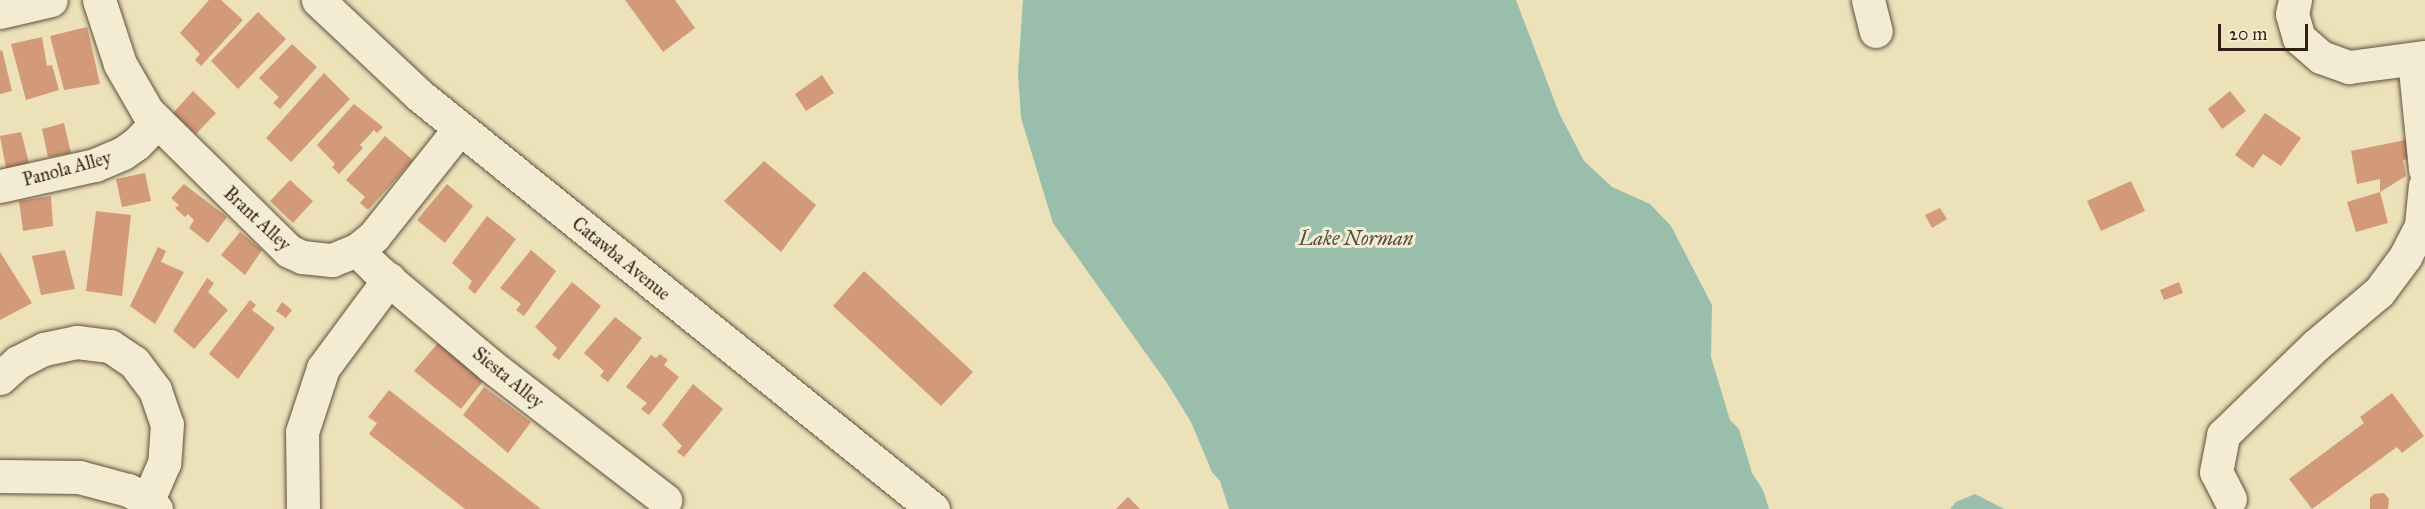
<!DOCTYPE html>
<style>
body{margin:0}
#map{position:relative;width:2425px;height:509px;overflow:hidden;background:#ece1b9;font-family:"IM FELL Great Primer",serif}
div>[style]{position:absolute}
.water>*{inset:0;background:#99beac}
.building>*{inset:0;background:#d29a79}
.roads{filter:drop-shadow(0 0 2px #614f3f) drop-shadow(0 0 2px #614f3f)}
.minor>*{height:33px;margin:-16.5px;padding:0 16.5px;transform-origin:16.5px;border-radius:16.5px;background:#f3ecd2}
span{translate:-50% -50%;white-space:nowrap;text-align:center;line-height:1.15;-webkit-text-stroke:6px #f3ecd2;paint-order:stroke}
.street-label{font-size:18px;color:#331e16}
.water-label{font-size:20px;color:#524e43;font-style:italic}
.scale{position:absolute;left:2218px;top:24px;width:90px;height:27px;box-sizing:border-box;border:3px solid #331e16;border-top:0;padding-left:8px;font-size:18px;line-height:21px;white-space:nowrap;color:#331e16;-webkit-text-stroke:4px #f3ecd2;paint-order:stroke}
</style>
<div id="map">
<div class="water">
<i style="clip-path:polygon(1023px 0,1516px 0,1559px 113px,1584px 161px,1612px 187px,1650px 204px,1671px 226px,1712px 305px,1711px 357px,1730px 420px,1739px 429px,1752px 473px,1763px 490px,1769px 509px,1229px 509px,1220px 481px,1212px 472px,1191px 422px,1167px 383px,1053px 223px,1021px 118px,1018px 73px)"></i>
<i style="clip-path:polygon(1975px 494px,2004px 509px,1950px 509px,1956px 502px)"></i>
</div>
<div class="building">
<i style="clip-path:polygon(209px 0,221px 0,243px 20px,201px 66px,195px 60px,200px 54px,180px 33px)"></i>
<i style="clip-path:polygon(625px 0,675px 0,695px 28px,663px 52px)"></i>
<i style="clip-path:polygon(258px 12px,286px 39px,238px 89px,211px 61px)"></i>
<i style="clip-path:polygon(87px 27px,100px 84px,64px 90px,50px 36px)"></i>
<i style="clip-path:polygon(42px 37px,47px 66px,52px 65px,59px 90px,26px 100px,11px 44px)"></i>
<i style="clip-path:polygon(292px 44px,317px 67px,280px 109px,273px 103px,279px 97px,259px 78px)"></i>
<i style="clip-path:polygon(2px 50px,12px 91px,0 94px,0 51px)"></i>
<i style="clip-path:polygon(324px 73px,350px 99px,291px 162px,266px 138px)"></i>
<i style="clip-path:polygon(822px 75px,834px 93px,806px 111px,795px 94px)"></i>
<i style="clip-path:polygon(193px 91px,216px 113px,196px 134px,173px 113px)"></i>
<i style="clip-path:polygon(2230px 91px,2246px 111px,2222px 129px,2208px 109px)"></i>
<i style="clip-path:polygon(354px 104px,383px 127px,377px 133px,374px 130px,360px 145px,363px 148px,339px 174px,332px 167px,335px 164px,317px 145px)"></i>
<i style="clip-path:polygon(2265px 113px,2301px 138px,2281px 166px,2263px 154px,2253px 168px,2235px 155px)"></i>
<i style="clip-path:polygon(64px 123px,71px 153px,48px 157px,42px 129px)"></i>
<i style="clip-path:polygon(21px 132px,29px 163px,6px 168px,0 136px)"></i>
<i style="clip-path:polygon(385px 136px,413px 160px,368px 210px,360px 203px,365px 197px,346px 180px)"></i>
<i style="clip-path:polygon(2410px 139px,2414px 158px,2403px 160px,2406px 176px,2380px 192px,2388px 223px,2356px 232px,2347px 202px,2380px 192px,2380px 179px,2357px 184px,2351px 151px)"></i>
<i style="clip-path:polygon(764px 161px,816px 205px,781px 252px,724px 201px)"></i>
<i style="clip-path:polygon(145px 173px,151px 201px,122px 207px,116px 179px)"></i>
<i style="clip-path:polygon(290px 180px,313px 201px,293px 223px,270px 201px)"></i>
<i style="clip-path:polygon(2131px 181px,2145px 211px,2101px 231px,2087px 201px)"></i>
<i style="clip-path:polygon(184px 184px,227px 217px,208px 243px,189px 228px,194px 220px,188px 214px,185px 217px,175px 208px,179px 205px,171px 198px)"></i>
<i style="clip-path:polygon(447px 184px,473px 206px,445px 243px,417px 220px)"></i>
<i style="clip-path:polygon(51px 196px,53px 226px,23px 231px,19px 201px)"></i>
<i style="clip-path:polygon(1940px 208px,1947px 219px,1932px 228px,1925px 215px)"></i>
<i style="clip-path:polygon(96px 211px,131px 215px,122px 296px,86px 291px)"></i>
<i style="clip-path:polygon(487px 216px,516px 239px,475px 294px,468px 288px,472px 281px,452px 263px)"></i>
<i style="clip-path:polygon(240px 232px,262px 250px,245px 275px,221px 255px)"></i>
<i style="clip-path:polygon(158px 247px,166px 251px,161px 262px,184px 272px,155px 324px,130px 306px)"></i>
<i style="clip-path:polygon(65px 250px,75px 289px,41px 295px,32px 256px)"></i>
<i style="clip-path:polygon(531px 250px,556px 271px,524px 316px,516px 310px,521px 304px,500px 288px)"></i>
<i style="clip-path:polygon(0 252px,32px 303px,0 320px)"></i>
<i style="clip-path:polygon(864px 271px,973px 372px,941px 406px,833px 306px)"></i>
<i style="clip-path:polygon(207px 278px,214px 283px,208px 292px,228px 310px,194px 349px,173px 331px)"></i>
<i style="clip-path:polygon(572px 282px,601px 306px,559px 360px,552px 355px,557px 348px,535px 327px)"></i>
<i style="clip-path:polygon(2179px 282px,2183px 293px,2164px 300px,2160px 290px)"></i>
<i style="clip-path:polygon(250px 300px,256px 305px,252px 310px,275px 328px,238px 379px,209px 354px)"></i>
<i style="clip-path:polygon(282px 302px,292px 310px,286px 318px,276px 311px)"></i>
<i style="clip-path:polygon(615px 317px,642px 338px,608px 382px,600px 376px,604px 371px,584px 353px)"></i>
<i style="clip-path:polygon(438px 343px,484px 380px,461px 409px,414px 371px)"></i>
<i style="clip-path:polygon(660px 354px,668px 360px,664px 365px,679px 377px,649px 415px,641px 409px,647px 403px,626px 387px,651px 355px,656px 358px)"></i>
<i style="clip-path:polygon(693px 384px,723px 409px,684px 457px,677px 452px,682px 446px,662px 425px)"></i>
<i style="clip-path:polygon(484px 387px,531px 422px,508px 453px,463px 415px)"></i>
<i style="clip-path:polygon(389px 390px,541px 509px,465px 509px,369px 434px,377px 423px,368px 417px)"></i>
<i style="clip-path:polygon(2392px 393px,2424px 436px,2402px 453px,2397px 447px,2312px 509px,2289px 479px,2364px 423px,2360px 417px)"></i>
<i style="clip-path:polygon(2384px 493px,2389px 499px,2388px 509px,2370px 509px,2370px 498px,2374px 494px)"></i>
<i style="clip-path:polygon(1128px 497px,1140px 509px,1116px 509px)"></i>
</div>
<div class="roads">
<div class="minor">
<i style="left:99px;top:0;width:67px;rotate:71.8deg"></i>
<i style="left:120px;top:64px;width:54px;rotate:60.1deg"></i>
<i style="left:147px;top:111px;width:199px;rotate:44.6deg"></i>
<i style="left:289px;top:251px;width:14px;rotate:25deg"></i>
<i style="left:302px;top:257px;width:30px;rotate:6deg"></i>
<i style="left:332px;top:260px;width:27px;rotate:-22deg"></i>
<i style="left:357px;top:250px;width:22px;rotate:-39deg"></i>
<i style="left:374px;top:236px;width:138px;rotate:-51.5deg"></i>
<i style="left:318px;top:0;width:139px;rotate:43.2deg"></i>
<i style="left:419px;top:95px;width:660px;rotate:38.85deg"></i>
<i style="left:1868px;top:0;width:32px;rotate:76deg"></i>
<i style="left:2295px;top:0;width:14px;rotate:102deg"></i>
<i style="left:2292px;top:14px;width:25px;rotate:74deg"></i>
<i style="left:2299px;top:38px;width:29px;rotate:41deg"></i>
<i style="left:2321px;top:57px;width:30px;rotate:20deg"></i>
<i style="left:2349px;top:67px;width:77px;rotate:-7.5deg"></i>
<i style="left:0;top:12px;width:52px;rotate:-13.2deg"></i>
<i style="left:2414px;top:59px;width:111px;rotate:84.3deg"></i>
<i style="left:0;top:186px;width:97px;rotate:-12.5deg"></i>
<i style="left:95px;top:165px;width:30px;rotate:-23deg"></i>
<i style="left:123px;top:153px;width:16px;rotate:-35deg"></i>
<i style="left:136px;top:144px;width:30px;rotate:-46deg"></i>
<i style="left:357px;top:250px;width:27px;rotate:45deg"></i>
<i style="left:376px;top:269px;width:150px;rotate:40.1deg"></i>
<i style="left:491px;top:366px;width:220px;rotate:37.6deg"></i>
<i style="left:0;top:378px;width:24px;rotate:-42deg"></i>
<i style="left:18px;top:362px;width:29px;rotate:-27deg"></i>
<i style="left:44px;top:349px;width:34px;rotate:-12deg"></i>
<i style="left:77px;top:342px;width:33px;rotate:7deg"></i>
<i style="left:110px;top:346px;width:29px;rotate:34deg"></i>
<i style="left:134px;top:362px;width:35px;rotate:53deg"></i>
<i style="left:155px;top:390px;width:36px;rotate:71deg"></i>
<i style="left:167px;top:424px;width:39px;rotate:94deg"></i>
<i style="left:164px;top:463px;width:40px;rotate:113.4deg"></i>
<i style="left:0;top:476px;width:79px;rotate:0.7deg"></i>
<i style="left:79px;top:477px;width:51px;rotate:14.9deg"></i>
<i style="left:128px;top:490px;width:22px;rotate:27deg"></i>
<i style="left:148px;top:500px;width:12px;rotate:48deg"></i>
<i style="left:2230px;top:499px;width:30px;rotate:-117deg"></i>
<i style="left:2216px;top:472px;width:38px;rotate:-79deg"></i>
<i style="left:2223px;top:435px;width:129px;rotate:-44.1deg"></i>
<i style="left:2316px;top:345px;width:82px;rotate:-40.1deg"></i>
<i style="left:2379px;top:292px;width:44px;rotate:-53.4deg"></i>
<i style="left:2405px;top:257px;width:36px;rotate:-63deg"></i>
<i style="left:2421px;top:225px;width:40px;rotate:-84.3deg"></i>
<i style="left:303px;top:509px;width:77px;rotate:-90.7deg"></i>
<i style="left:302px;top:432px;width:67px;rotate:-71.8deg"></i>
<i style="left:323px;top:368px;width:111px;rotate:-53.4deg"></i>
</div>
</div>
<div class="street-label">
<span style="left:67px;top:169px;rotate:-15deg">Panola Alley</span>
<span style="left:257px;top:219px;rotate:43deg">Brant Alley</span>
<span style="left:621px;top:259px;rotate:39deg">Catawba Avenue</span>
<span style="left:508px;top:378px;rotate:39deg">Siesta Alley</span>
</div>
<div class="water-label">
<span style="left:1356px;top:238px">Lake Norman</span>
</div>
<div class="scale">20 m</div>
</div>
